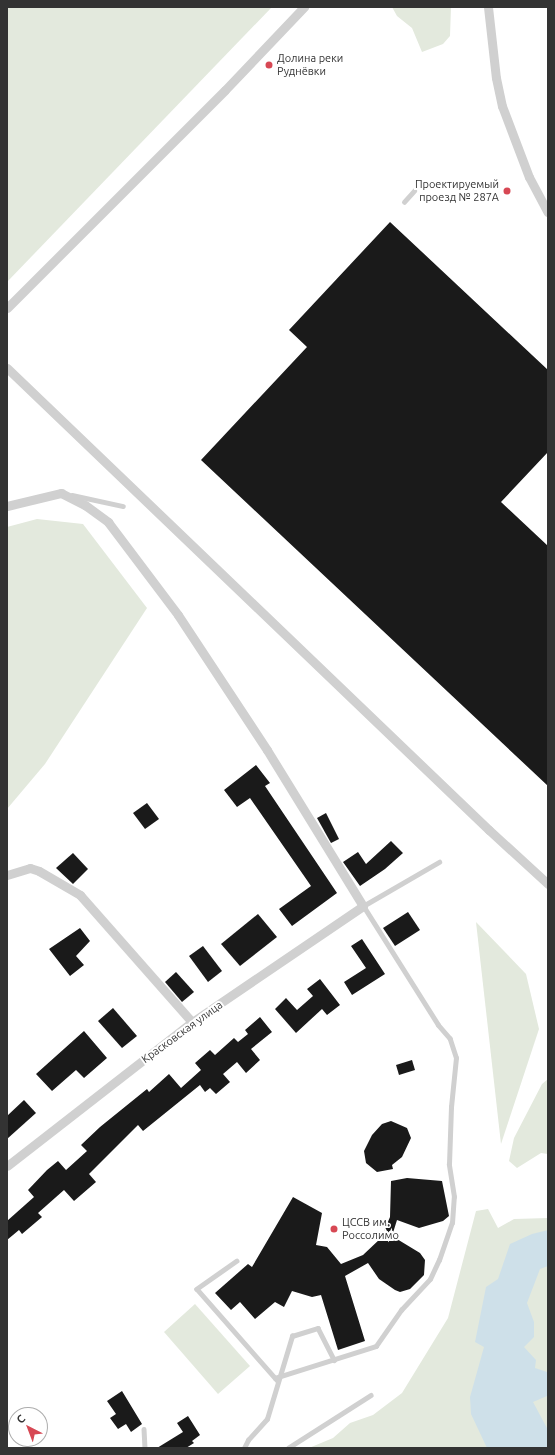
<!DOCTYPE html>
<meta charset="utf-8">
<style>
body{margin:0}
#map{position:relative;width:555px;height:1455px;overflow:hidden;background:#fff;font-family:Ubuntu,sans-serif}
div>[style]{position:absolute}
.green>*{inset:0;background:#e3e9dd}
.water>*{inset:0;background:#cee0e9}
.building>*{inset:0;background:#1a1a1a}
.lane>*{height:4.5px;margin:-2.25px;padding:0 2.25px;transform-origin:2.25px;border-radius:2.25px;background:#d0d0d0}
.street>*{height:9px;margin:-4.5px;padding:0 4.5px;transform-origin:4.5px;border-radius:4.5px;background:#d0d0d0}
.dots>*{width:11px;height:11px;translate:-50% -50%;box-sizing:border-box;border:2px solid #fff;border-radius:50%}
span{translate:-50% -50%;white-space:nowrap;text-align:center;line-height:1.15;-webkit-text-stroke:4px #fff;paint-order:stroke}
.poi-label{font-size:11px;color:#333}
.left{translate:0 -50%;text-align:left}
.right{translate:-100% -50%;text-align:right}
.street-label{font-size:11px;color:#333}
.frame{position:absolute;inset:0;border:8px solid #333;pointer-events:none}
.north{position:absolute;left:8px;top:1407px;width:40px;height:40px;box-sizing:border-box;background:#fff;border:1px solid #adadad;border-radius:50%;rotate:318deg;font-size:11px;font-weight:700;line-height:16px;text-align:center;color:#333}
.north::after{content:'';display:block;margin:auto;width:14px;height:18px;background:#d74854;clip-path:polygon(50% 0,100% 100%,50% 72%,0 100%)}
</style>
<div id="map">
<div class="green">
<i style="clip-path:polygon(7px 7px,272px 7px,7px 282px)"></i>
<i style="clip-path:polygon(392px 7px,451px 7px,450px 36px,443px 44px,422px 52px,412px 28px,397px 16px)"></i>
<i style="clip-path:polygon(37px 519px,83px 524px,147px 608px,45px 764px,7px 809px,7px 527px)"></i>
<i style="clip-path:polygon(476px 922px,526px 974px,539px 1029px,501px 1144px)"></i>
<i style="clip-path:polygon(548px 1079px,548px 1154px,541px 1153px,517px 1168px,509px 1161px,514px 1138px,542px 1084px)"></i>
<i style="clip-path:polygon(488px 1209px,498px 1228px,514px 1219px,548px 1218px,548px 1448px,309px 1448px,333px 1438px,350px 1423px,373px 1415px,402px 1393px,448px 1318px,476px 1211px)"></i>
<i style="clip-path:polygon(195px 1304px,250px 1366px,218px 1394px,164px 1332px)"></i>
</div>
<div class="water">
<i style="clip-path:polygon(548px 1230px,548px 1266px,540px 1269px,527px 1303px,534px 1322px,534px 1337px,524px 1347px,536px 1360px,535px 1368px,547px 1372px,547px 1396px,533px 1402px,548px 1430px,548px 1448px,487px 1448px,471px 1414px,470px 1397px,484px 1347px,475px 1342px,486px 1287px,498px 1279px,510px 1244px,532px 1234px)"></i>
</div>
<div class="building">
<i style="clip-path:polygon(390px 222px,548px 370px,548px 452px,501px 502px,548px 546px,548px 786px,201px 460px,307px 347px,289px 330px)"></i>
<i style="clip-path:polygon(256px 765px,270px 783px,265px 786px,337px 893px,292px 926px,279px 909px,311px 886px,250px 798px,237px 807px,224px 790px)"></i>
<i style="clip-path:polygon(147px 803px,159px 819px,145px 829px,133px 813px)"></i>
<i style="clip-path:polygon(326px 813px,339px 839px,331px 843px,317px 818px)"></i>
<i style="clip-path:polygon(391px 841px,403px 853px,385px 869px,360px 886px,343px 862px,358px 852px,366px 864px)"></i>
<i style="clip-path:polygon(73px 853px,88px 869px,73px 884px,56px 868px)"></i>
<i style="clip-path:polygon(408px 912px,420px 930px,395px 946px,383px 928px)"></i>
<i style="clip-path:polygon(258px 914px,277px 937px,240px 966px,221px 944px)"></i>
<i style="clip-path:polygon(80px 928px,90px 941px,76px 956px,84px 965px,70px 976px,49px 949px)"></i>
<i style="clip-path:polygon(362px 939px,385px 974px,352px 995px,344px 982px,366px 968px,351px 946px)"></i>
<i style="clip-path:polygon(203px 946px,222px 971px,208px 982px,189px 956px)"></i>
<i style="clip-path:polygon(176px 972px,194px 992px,182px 1002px,165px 982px)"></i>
<i style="clip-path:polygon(320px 979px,340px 1005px,327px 1015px,322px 1009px,296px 1033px,275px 1009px,286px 998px,297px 1010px,313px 996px,307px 989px)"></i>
<i style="clip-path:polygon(113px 1008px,137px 1036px,122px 1048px,98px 1021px)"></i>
<i style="clip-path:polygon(260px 1017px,272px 1032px,251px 1049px,260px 1060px,246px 1073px,237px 1062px,223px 1074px,230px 1082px,216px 1094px,210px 1088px,205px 1092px,200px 1085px,143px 1131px,138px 1125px,89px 1174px,96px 1182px,74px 1201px,64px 1190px,38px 1213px,42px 1217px,22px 1234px,19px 1230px,7px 1240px,7px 1221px,34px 1197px,28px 1190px,47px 1170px,58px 1161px,66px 1170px,87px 1151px,81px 1145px,100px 1127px,147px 1089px,149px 1092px,169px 1074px,181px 1088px,201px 1070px,195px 1063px,210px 1050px,215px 1055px,234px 1038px,238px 1042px,248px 1034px,245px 1030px)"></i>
<i style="clip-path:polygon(84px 1031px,107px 1058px,84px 1078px,76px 1070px,52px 1091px,36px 1074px)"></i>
<i style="clip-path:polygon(412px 1060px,415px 1070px,399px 1075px,396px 1065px)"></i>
<i style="clip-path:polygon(24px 1100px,36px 1113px,7px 1139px,7px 1116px)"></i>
<i style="clip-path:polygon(391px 1121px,407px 1128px,411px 1138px,402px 1157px,392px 1165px,393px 1169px,377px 1172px,366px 1163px,364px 1151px,372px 1135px,382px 1124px)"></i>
<i style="clip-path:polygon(407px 1178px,442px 1181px,449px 1216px,443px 1221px,419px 1228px,397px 1220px,392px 1236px,420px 1253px,425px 1260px,424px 1275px,410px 1289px,400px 1292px,395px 1290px,379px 1279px,368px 1263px,345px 1276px,365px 1341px,338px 1350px,321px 1295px,312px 1297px,292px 1291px,284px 1307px,275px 1302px,255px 1319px,240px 1302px,231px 1310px,215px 1293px,248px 1264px,252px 1267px,293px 1197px,322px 1213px,316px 1245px,327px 1247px,341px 1264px,363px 1255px,381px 1238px,390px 1217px,391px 1181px)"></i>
<i style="clip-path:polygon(122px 1391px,142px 1424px,131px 1432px,126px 1424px,118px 1429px,110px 1418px,116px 1414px,107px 1401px)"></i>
<i style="clip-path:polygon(188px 1416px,200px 1435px,192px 1441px,194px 1443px,186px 1448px,157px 1448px,183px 1432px,177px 1423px)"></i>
</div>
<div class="lane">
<i style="left:404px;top:202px;width:15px;rotate:-48deg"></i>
<i style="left:72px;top:495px;width:52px;rotate:12.2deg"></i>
<i style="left:237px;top:1261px;width:49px;rotate:145deg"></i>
<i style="left:197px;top:1289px;width:121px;rotate:48.7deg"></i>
<i style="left:275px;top:1378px;width:106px;rotate:-17.6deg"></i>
<i style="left:376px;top:1346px;width:44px;rotate:-55.2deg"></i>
<i style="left:401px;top:1310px;width:42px;rotate:-46.9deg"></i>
<i style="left:430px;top:1279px;width:21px;rotate:-65deg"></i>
<i style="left:439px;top:1260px;width:39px;rotate:-71deg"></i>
<i style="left:452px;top:1223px;width:26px;rotate:-86deg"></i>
<i style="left:454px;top:1197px;width:33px;rotate:-99deg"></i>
<i style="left:449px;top:1164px;width:57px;rotate:-88deg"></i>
<i style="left:451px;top:1107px;width:49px;rotate:-84.2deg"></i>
<i style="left:456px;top:1058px;width:20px;rotate:-108deg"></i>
<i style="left:450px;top:1039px;width:18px;rotate:-131deg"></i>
<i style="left:438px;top:1025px;width:141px;rotate:-122.2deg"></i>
<i style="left:363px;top:906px;width:88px;rotate:-30.1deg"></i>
<i style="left:144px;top:1429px;width:19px;rotate:87deg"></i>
<i style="left:244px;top:1448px;width:9px;rotate:-63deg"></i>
<i style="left:248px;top:1440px;width:28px;rotate:-48deg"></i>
<i style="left:267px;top:1419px;width:87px;rotate:-73.2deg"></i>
<i style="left:292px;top:1336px;width:27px;rotate:-17deg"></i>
<i style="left:318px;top:1328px;width:36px;rotate:63deg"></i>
<i style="left:288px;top:1448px;width:98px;rotate:-32.6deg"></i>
</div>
<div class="street">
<i style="left:488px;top:7px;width:71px;rotate:83.6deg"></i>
<i style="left:496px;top:78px;width:29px;rotate:78deg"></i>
<i style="left:502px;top:106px;width:76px;rotate:69.2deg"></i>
<i style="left:529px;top:177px;width:40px;rotate:62deg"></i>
<i style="left:7px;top:308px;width:308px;rotate:-45deg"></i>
<i style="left:225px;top:90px;width:115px;rotate:-46.4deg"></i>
<i style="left:7px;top:368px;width:668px;rotate:43.79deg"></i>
<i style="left:489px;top:830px;width:80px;rotate:42.5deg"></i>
<i style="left:7px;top:506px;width:56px;rotate:-13.5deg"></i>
<i style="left:61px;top:493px;width:27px;rotate:27deg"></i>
<i style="left:85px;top:505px;width:29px;rotate:36deg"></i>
<i style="left:108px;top:522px;width:116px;rotate:53deg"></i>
<i style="left:178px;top:615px;width:162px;rotate:56.6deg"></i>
<i style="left:267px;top:750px;width:183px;rotate:58.4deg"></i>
<i style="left:363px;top:906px;width:207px;rotate:145.8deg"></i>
<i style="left:192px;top:1022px;width:234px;rotate:142.1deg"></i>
<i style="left:7px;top:875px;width:24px;rotate:-17deg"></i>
<i style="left:30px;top:868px;width:9px;rotate:18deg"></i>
<i style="left:39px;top:871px;width:48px;rotate:30.3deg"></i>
<i style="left:80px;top:895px;width:169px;rotate:48.6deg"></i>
</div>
<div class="dots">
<i style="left:269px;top:65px;background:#d74854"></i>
<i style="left:507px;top:191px;background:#d74854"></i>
<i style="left:334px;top:1229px;background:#d74854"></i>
</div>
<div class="poi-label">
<span class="left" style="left:277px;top:65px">Долина реки<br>Руднёвки</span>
<span class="right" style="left:499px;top:191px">Проектируемый<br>проезд № 287А</span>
<span class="left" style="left:342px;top:1229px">ЦССВ им.<br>Россолимо</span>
</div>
<div class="street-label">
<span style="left:182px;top:1032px;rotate:-36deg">Красковская улица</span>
</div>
<div class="frame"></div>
<div class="north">С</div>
</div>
